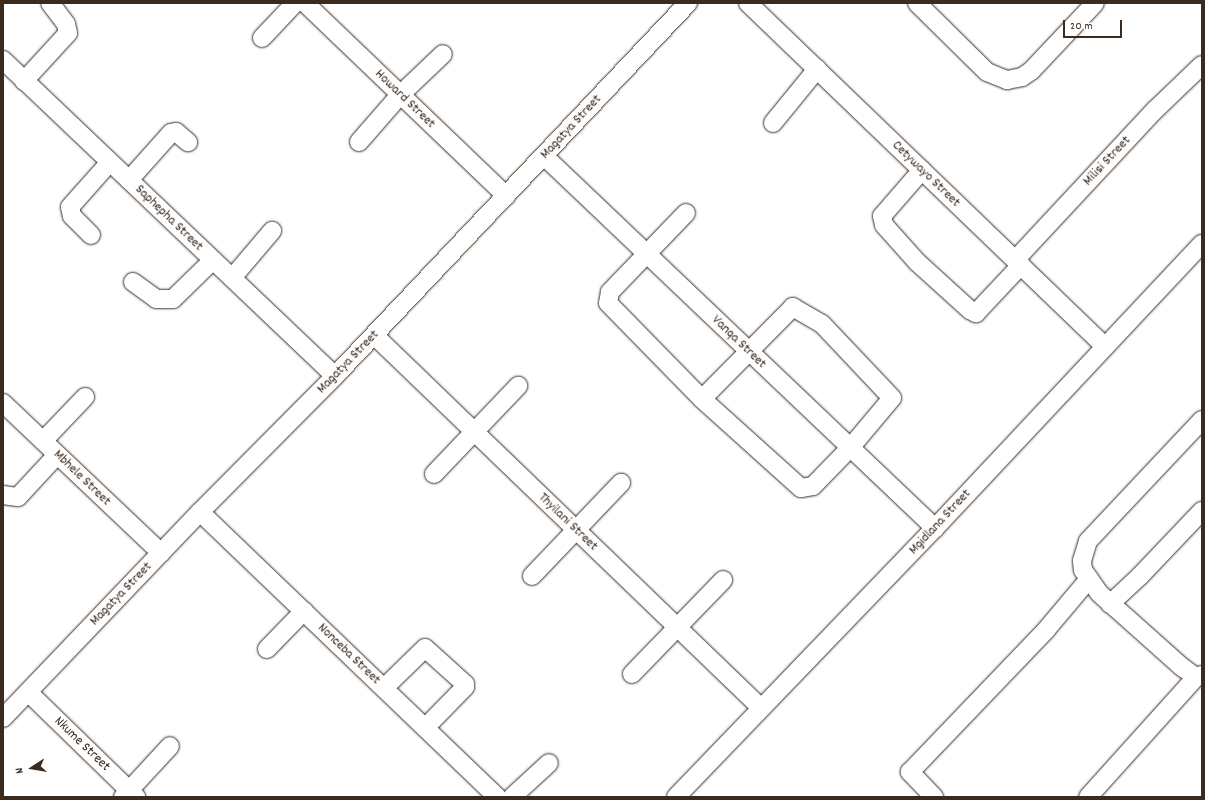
<!DOCTYPE html>
<style>
body{margin:0}
#map{position:relative;width:1205px;height:800px;overflow:hidden;background:#fff;font-family:Dekko,sans-serif}
div>[style]{position:absolute}
.roads{filter:drop-shadow(0 0 1px #3b2a1e) drop-shadow(0 0 1px #3b2a1e)}
.minor>*{height:18px;margin:-9px;padding:0 9px;transform-origin:9px;border-radius:9px;background:#fff}
span{translate:-50% -50%;white-space:nowrap;text-align:center;line-height:1.15;-webkit-text-stroke:3.5px #fff;paint-order:stroke}
.street-label{font-size:14px;color:#3b2a1e}
.frame{position:absolute;inset:0;border:4px solid #3b2a1e;pointer-events:none}
.north{position:absolute;left:12px;top:748px;width:40px;height:40px;-webkit-text-stroke:3px #fff;paint-order:stroke;rotate:258deg;font-size:11px;font-weight:700;line-height:16px;text-align:center;color:#3b2a1e}
.north::after{content:'';display:block;margin:auto;width:14px;height:18px;background:#3b2a1e;clip-path:polygon(50% 0,100% 100%,50% 72%,0 100%)}
.scale{position:absolute;left:1063px;top:20px;width:59px;height:18px;box-sizing:border-box;border:2px solid #3b2a1e;border-top:0;padding-left:5px;font-size:12px;line-height:14px;white-space:nowrap;color:#3b2a1e;-webkit-text-stroke:3px #fff;paint-order:stroke}
</style>
<div id="map">
<div class="roads">
<div class="minor">
<i style="left:305px;top:3px;width:279px;rotate:43.8deg"></i>
<i style="left:748px;top:3px;width:494px;rotate:43.9deg"></i>
<i style="left:917px;top:3px;width:98px;rotate:44.6deg"></i>
<i style="left:987px;top:72px;width:22px;rotate:22deg"></i>
<i style="left:1007px;top:80px;width:15px;rotate:-11deg"></i>
<i style="left:1022px;top:77px;width:11px;rotate:-34deg"></i>
<i style="left:1031px;top:71px;width:93px;rotate:-46.7deg"></i>
<i style="left:262px;top:38px;width:48px;rotate:-46.7deg"></i>
<i style="left:3px;top:60px;width:458px;rotate:43.6deg"></i>
<i style="left:24px;top:81px;width:65px;rotate:-47.5deg"></i>
<i style="left:68px;top:33px;width:9px;rotate:-103deg"></i>
<i style="left:66px;top:24px;width:26px;rotate:-127deg"></i>
<i style="left:773px;top:123px;width:70px;rotate:-50.8deg"></i>
<i style="left:359px;top:142px;width:62px;rotate:-48.9deg"></i>
<i style="left:400px;top:95px;width:59px;rotate:-43.6deg"></i>
<i style="left:544px;top:156px;width:540px;rotate:43.57deg"></i>
<i style="left:922px;top:170px;width:61px;rotate:131deg"></i>
<i style="left:882px;top:216px;width:9px;rotate:77deg"></i>
<i style="left:884px;top:225px;width:50px;rotate:48.3deg"></i>
<i style="left:917px;top:262px;width:72px;rotate:42.2deg"></i>
<i style="left:970px;top:310px;width:7px;rotate:27deg"></i>
<i style="left:976px;top:313px;width:66px;rotate:-46.8deg"></i>
<i style="left:129px;top:180px;width:63px;rotate:-48.2deg"></i>
<i style="left:171px;top:133px;width:5px;rotate:-11deg"></i>
<i style="left:176px;top:132px;width:16px;rotate:40deg"></i>
<i style="left:686px;top:213px;width:110px;rotate:133.9deg"></i>
<i style="left:610px;top:292px;width:11px;rotate:100deg"></i>
<i style="left:608px;top:303px;width:134px;rotate:45.6deg"></i>
<i style="left:702px;top:399px;width:133px;rotate:42deg"></i>
<i style="left:801px;top:488px;width:12px;rotate:-9deg"></i>
<i style="left:813px;top:486px;width:53px;rotate:-45.8deg"></i>
<i style="left:850px;top:448px;width:65px;rotate:-50deg"></i>
<i style="left:892px;top:398px;width:102px;rotate:-133.4deg"></i>
<i style="left:822px;top:324px;width:34px;rotate:-150deg"></i>
<i style="left:793px;top:307px;width:129px;rotate:134.7deg"></i>
<i style="left:91px;top:235px;width:27px;rotate:-135deg"></i>
<i style="left:72px;top:216px;width:9px;rotate:-103deg"></i>
<i style="left:70px;top:207px;width:60px;rotate:-48.4deg"></i>
<i style="left:1016px;top:259px;width:204px;rotate:-47deg"></i>
<i style="left:1155px;top:110px;width:65px;rotate:-43.8deg"></i>
<i style="left:232px;top:278px;width:62px;rotate:-49.6deg"></i>
<i style="left:133px;top:282px;width:29px;rotate:36deg"></i>
<i style="left:156px;top:299px;width:17px"></i>
<i style="left:173px;top:299px;width:56px;rotate:-44.3deg"></i>
<i style="left:374px;top:335px;width:537px;rotate:43.94deg"></i>
<i style="left:3px;top:403px;width:218px;rotate:43.5deg"></i>
<i style="left:1202px;top:420px;width:166px;rotate:133.3deg"></i>
<i style="left:1088px;top:541px;width:21px;rotate:107deg"></i>
<i style="left:1082px;top:561px;width:9px;rotate:84deg"></i>
<i style="left:1083px;top:570px;width:29px;rotate:55deg"></i>
<i style="left:1100px;top:594px;width:110px;rotate:41.7deg"></i>
<i style="left:1182px;top:667px;width:17px;rotate:36deg"></i>
<i style="left:1196px;top:677px;width:6px;rotate:-18deg"></i>
<i style="left:43px;top:441px;width:61px;rotate:-46.3deg"></i>
<i style="left:434px;top:474px;width:122px;rotate:-46.3deg"></i>
<i style="left:3px;top:495px;width:15px;rotate:8deg"></i>
<i style="left:18px;top:497px;width:57px;rotate:-47.1deg"></i>
<i style="left:200px;top:512px;width:412px;rotate:43.8deg"></i>
<i style="left:532px;top:576px;width:129px;rotate:-46.3deg"></i>
<i style="left:1110px;top:604px;width:41px;rotate:-43deg"></i>
<i style="left:1140px;top:576px;width:90px;rotate:-46.4deg"></i>
<i style="left:267px;top:649px;width:53px;rotate:-45.8deg"></i>
<i style="left:632px;top:674px;width:131px;rotate:-45.9deg"></i>
<i style="left:384px;top:688px;width:57px;rotate:-44.3deg"></i>
<i style="left:425px;top:648px;width:54px;rotate:42deg"></i>
<i style="left:465px;top:684px;width:3px;rotate:90deg"></i>
<i style="left:465px;top:687px;width:57px;rotate:134.3deg"></i>
<i style="left:28px;top:692px;width:151px;rotate:44.2deg"></i>
<i style="left:3px;top:718px;width:285px;rotate:-46.3deg"></i>
<i style="left:200px;top:512px;width:192px;rotate:-45.2deg"></i>
<i style="left:335px;top:376px;width:514px;rotate:-46.58deg"></i>
<i style="left:123px;top:797px;width:69px;rotate:-47.3deg"></i>
<i style="left:512px;top:797px;width:50px;rotate:-42.6deg"></i>
<i style="left:676px;top:797px;width:373px;rotate:-46.1deg"></i>
<i style="left:935px;top:528px;width:390px;rotate:-46.8deg"></i>
<i style="left:934px;top:797px;width:35px;rotate:-134deg"></i>
<i style="left:910px;top:772px;width:197px;rotate:-46.2deg"></i>
<i style="left:1046px;top:630px;width:67px;rotate:-49.9deg"></i>
<i style="left:1088px;top:797px;width:161px;rotate:-48deg"></i>
</div>
</div>
<div class="street-label">
<span style="left:405px;top:99px;rotate:44deg">Howard Street</span>
<span style="left:571px;top:127px;rotate:-47deg">Magatya Street</span>
<span style="left:1107px;top:161px;rotate:-47deg">Milisi Street</span>
<span style="left:926px;top:174px;rotate:44deg">Cetywayo Street</span>
<span style="left:169px;top:218px;rotate:44deg">Saphepha Street</span>
<span style="left:739px;top:342px;rotate:44deg">Vanqa Street</span>
<span style="left:348px;top:362px;rotate:-46deg">Magatya Street</span>
<span style="left:82px;top:478px;rotate:44deg">Mbhele Street</span>
<span style="left:568px;top:522px;rotate:44deg">Thyilani Street</span>
<span style="left:940px;top:522px;rotate:-47deg">Mgidlana Street</span>
<span style="left:121px;top:594px;rotate:-46deg">Magatya Street</span>
<span style="left:349px;top:654px;rotate:44deg">Nonceba Street</span>
<span style="left:82px;top:744px;rotate:44deg">Nkume Street</span>
</div>
<div class="frame"></div>
<div class="north">N</div>
<div class="scale">20 m</div>
</div>
